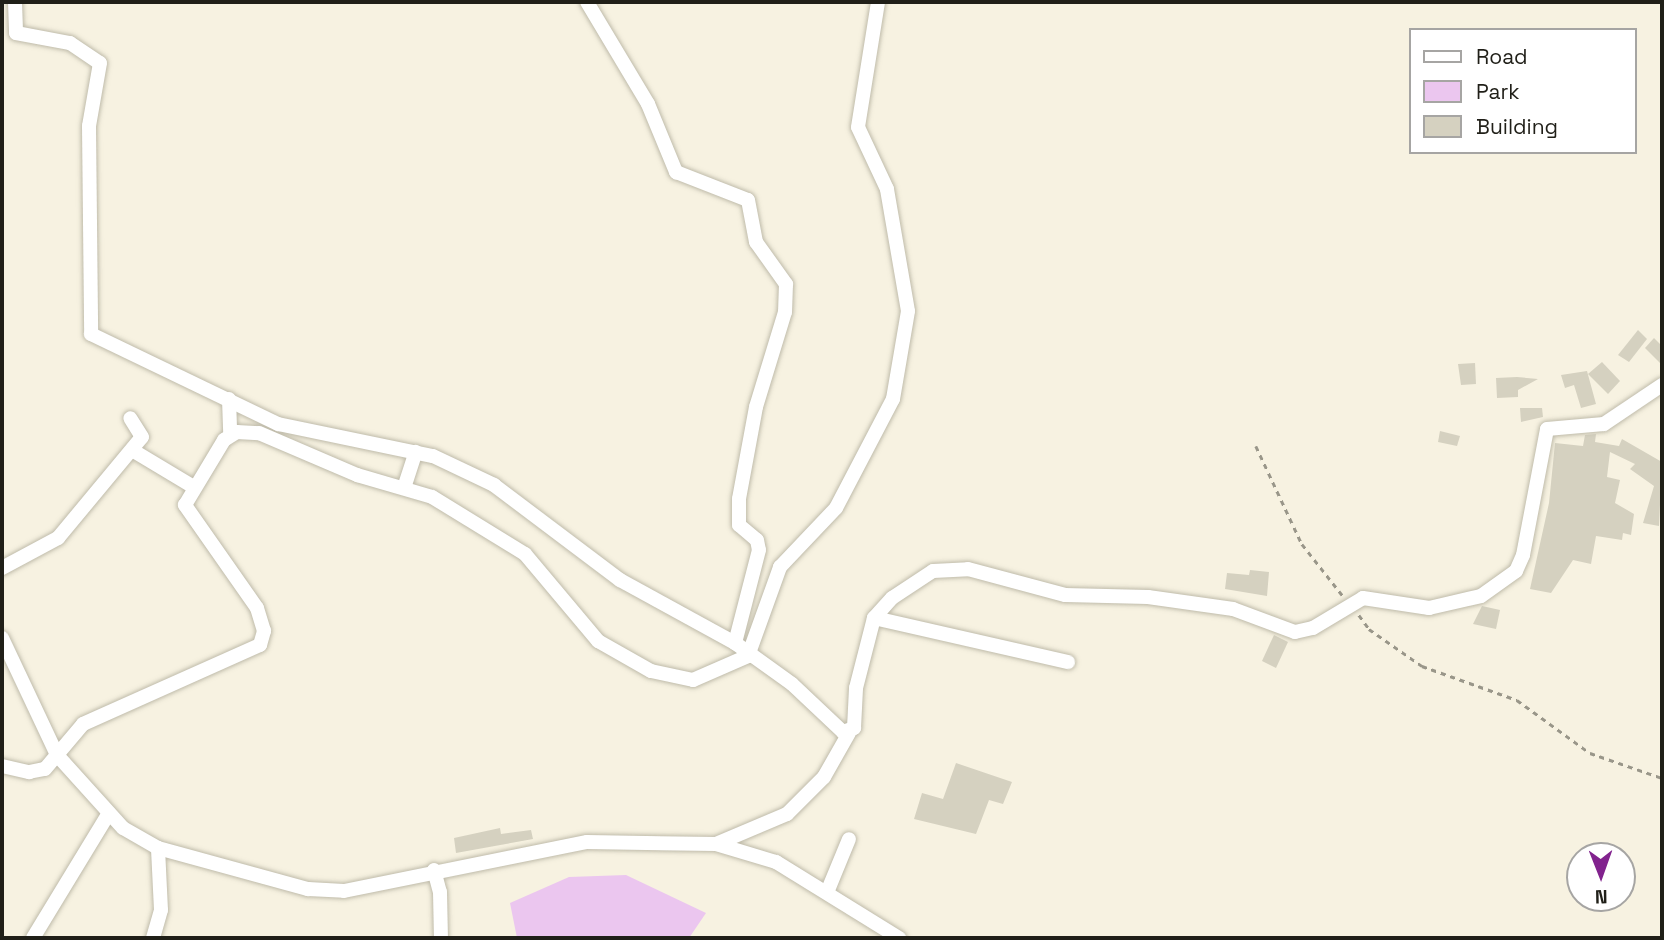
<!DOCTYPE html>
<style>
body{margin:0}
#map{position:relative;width:1664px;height:940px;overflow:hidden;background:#f7f2e1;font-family:"Space Grotesk",sans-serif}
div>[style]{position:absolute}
.green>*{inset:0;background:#ebc6ef}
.building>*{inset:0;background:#d5d1c0}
.path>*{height:2.5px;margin-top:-1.25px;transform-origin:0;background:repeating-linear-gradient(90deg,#999689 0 5px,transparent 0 10px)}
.roads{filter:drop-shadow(0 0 2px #bfbbaa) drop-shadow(0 0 2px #bfbbaa)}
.minor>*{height:14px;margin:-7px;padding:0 7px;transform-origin:7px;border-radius:7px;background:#fff}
span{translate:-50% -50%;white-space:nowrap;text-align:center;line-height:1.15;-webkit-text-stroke:5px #fff;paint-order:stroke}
.frame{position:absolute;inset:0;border:4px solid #201f18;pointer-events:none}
.legend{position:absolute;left:1409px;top:28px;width:228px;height:126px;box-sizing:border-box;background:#fff;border:2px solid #a6a5a3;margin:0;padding:9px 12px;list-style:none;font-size:21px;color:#201f18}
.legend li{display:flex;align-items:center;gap:14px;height:35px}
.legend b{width:35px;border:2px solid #a6a5a3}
.north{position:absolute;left:1566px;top:842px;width:70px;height:70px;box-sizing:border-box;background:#fff;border:2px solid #a6a5a3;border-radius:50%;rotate:179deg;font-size:19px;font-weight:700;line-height:28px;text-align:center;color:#201f18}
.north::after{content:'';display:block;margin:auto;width:24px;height:32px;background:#82238e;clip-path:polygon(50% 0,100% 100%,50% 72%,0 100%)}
</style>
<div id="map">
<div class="green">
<i style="clip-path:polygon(626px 875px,706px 913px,689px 938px,517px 938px,510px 903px,569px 877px)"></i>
</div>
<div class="building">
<i style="clip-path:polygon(1638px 330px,1647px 339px,1629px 362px,1618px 355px)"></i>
<i style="clip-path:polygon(1654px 338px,1662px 346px,1662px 365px,1645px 348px)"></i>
<i style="clip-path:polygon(1602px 362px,1620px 381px,1608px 394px,1588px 374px)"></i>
<i style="clip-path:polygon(1475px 363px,1476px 384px,1461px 385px,1458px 364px)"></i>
<i style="clip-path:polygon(1587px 371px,1596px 404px,1581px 408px,1574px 385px,1565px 388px,1561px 375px)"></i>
<i style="clip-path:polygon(1517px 377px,1538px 379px,1518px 390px,1518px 397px,1497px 398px,1496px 378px)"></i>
<i style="clip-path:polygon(1520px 408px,1542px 408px,1543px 417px,1521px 422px)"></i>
<i style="clip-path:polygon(1440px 431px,1460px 436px,1457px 446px,1438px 442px)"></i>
<i style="clip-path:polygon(1596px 434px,1595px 442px,1619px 446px,1622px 439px,1662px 462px,1659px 526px,1643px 523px,1654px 486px,1630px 469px,1635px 464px,1610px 452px,1607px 477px,1620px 480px,1615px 503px,1634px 514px,1631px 535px,1623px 533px,1622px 540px,1596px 536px,1591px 564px,1573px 560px,1551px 593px,1530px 589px,1549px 503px,1555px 443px,1583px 446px,1585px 435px)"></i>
<i style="clip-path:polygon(1250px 570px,1269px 572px,1267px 596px,1225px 589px,1227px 573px,1249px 575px)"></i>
<i style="clip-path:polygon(1482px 606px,1500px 610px,1496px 629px,1473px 624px)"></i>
<i style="clip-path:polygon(1274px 635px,1288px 642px,1276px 668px,1262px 661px)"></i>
<i style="clip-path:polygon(956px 763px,1012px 782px,1003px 804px,989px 800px,976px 834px,914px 819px,922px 793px,943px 799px)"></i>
<i style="clip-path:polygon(500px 828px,501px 834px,531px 830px,533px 839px,456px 853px,454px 838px)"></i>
</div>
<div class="path">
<i style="left:1256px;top:446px;width:108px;rotate:64.9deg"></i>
<i style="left:1302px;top:544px;width:66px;rotate:51.7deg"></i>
<i style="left:1359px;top:615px;width:17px;rotate:54deg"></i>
<i style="left:1369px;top:629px;width:65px;rotate:34.9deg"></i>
<i style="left:1422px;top:666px;width:101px;rotate:19.7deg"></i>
<i style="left:1517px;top:700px;width:90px;rotate:36deg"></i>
<i style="left:1590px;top:753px;width:76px;rotate:19.1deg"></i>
</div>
<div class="roads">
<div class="minor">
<i style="left:15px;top:2px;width:31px;rotate:88deg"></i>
<i style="left:16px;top:33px;width:55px;rotate:10.5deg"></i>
<i style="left:70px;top:43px;width:36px;rotate:34deg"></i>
<i style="left:100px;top:63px;width:64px;rotate:99.9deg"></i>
<i style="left:89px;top:126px;width:208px;rotate:89.4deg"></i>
<i style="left:91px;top:334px;width:208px;rotate:25.7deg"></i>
<i style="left:278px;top:424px;width:158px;rotate:11.7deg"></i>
<i style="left:433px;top:456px;width:68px;rotate:25.4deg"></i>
<i style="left:494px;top:485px;width:158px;rotate:37deg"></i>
<i style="left:620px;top:580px;width:131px;rotate:28.7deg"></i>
<i style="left:587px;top:2px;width:119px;rotate:59.1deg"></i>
<i style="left:648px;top:104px;width:74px;rotate:67.6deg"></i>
<i style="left:676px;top:172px;width:77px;rotate:21.3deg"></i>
<i style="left:748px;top:200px;width:43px;rotate:79.2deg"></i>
<i style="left:756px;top:242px;width:52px;rotate:54.5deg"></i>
<i style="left:786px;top:284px;width:28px;rotate:92deg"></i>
<i style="left:785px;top:312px;width:99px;rotate:107deg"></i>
<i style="left:756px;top:407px;width:94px;rotate:100.5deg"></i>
<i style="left:739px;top:499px;width:26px;rotate:90deg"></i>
<i style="left:739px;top:525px;width:23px;rotate:40deg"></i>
<i style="left:757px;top:540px;width:10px;rotate:79deg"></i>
<i style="left:759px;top:550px;width:96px;rotate:104.5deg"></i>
<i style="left:735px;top:643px;width:70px;rotate:35.7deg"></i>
<i style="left:792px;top:684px;width:70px;rotate:43.3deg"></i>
<i style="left:843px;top:732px;width:12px;rotate:-20deg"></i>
<i style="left:854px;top:728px;width:40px;rotate:-87.1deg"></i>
<i style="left:856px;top:688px;width:72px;rotate:-75.6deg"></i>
<i style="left:874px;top:618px;width:27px;rotate:-48deg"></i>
<i style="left:892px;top:598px;width:49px;rotate:-33.4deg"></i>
<i style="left:933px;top:571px;width:35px;rotate:-3deg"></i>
<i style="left:968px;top:569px;width:100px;rotate:15deg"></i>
<i style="left:1065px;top:595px;width:83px;rotate:1.4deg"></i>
<i style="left:1148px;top:597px;width:86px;rotate:8deg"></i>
<i style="left:1233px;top:609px;width:66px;rotate:20.4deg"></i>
<i style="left:1295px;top:632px;width:18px;rotate:-13deg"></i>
<i style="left:1313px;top:628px;width:58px;rotate:-31deg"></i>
<i style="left:1363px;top:598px;width:67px;rotate:8.6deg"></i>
<i style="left:1429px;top:608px;width:53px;rotate:-13deg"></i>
<i style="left:1481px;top:596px;width:43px;rotate:-35.5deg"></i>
<i style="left:1516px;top:571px;width:17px;rotate:-66deg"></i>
<i style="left:1523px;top:555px;width:128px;rotate:-79.2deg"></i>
<i style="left:1547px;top:429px;width:57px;rotate:-5deg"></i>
<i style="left:1604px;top:424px;width:70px;rotate:-33.9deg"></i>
<i style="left:229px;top:399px;width:35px;rotate:88deg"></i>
<i style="left:132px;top:450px;width:70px;rotate:31deg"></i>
<i style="left:404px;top:488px;width:38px;rotate:-72deg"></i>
<i style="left:2px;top:568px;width:64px;rotate:-28.2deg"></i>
<i style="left:58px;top:538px;width:131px;rotate:-50.3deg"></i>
<i style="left:142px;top:437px;width:22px;rotate:-122deg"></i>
<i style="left:874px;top:618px;width:199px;rotate:12.8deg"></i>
<i style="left:2px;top:638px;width:129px;rotate:64.8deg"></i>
<i style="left:57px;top:755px;width:98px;rotate:47.9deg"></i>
<i style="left:123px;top:828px;width:40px;rotate:29.7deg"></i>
<i style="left:158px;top:848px;width:156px;rotate:15.3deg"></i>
<i style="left:308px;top:889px;width:36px;rotate:3deg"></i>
<i style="left:344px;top:891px;width:248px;rotate:-11.4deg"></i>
<i style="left:587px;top:842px;width:129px;rotate:0.9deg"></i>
<i style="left:716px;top:844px;width:63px;rotate:16.7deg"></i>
<i style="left:776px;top:862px;width:145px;rotate:31.7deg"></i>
<i style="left:2px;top:766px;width:28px;rotate:13deg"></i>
<i style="left:29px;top:772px;width:16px;rotate:-11deg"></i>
<i style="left:45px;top:769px;width:59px;rotate:-49.8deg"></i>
<i style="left:83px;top:724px;width:194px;rotate:-24.1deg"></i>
<i style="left:260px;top:645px;width:15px;rotate:-74deg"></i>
<i style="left:264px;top:631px;width:24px;rotate:-107deg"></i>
<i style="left:257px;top:608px;width:126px;rotate:-125deg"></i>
<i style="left:185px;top:505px;width:76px;rotate:-59deg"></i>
<i style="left:224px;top:440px;width:15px;rotate:-32deg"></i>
<i style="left:237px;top:432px;width:22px;rotate:3deg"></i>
<i style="left:259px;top:433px;width:107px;rotate:23.2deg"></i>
<i style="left:357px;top:475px;width:78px;rotate:16.3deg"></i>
<i style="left:432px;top:497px;width:109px;rotate:31.5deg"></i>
<i style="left:525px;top:554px;width:114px;rotate:50deg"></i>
<i style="left:598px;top:641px;width:61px;rotate:29.5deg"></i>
<i style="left:651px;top:671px;width:43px;rotate:12.1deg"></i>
<i style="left:693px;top:680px;width:60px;rotate:-23.6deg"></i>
<i style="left:748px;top:656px;width:95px;rotate:-70.2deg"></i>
<i style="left:780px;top:567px;width:81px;rotate:-46.5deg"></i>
<i style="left:836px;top:508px;width:123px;rotate:-62.4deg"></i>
<i style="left:893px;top:399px;width:89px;rotate:-80.3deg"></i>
<i style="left:908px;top:311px;width:124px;rotate:-99.8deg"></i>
<i style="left:887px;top:189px;width:68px;rotate:-115.1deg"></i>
<i style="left:858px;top:127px;width:127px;rotate:-80.9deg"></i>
<i style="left:716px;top:844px;width:77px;rotate:-22.9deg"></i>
<i style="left:787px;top:814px;width:52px;rotate:-45deg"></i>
<i style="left:824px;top:777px;width:51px;rotate:-60.4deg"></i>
<i style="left:434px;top:870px;width:23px;rotate:75deg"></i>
<i style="left:440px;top:892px;width:46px;rotate:88.8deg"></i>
<i style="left:828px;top:890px;width:55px;rotate:-67.6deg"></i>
<i style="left:33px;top:938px;width:146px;rotate:-58.7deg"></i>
<i style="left:153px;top:938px;width:29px;rotate:-74deg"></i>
<i style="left:161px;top:910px;width:62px;rotate:-92.8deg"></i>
</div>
</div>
<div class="frame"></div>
<ul class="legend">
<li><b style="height:9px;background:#fff"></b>Road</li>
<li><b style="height:19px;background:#ebc6ef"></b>Park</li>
<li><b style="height:19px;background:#d5d1c0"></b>Building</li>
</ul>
<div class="north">N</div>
</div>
